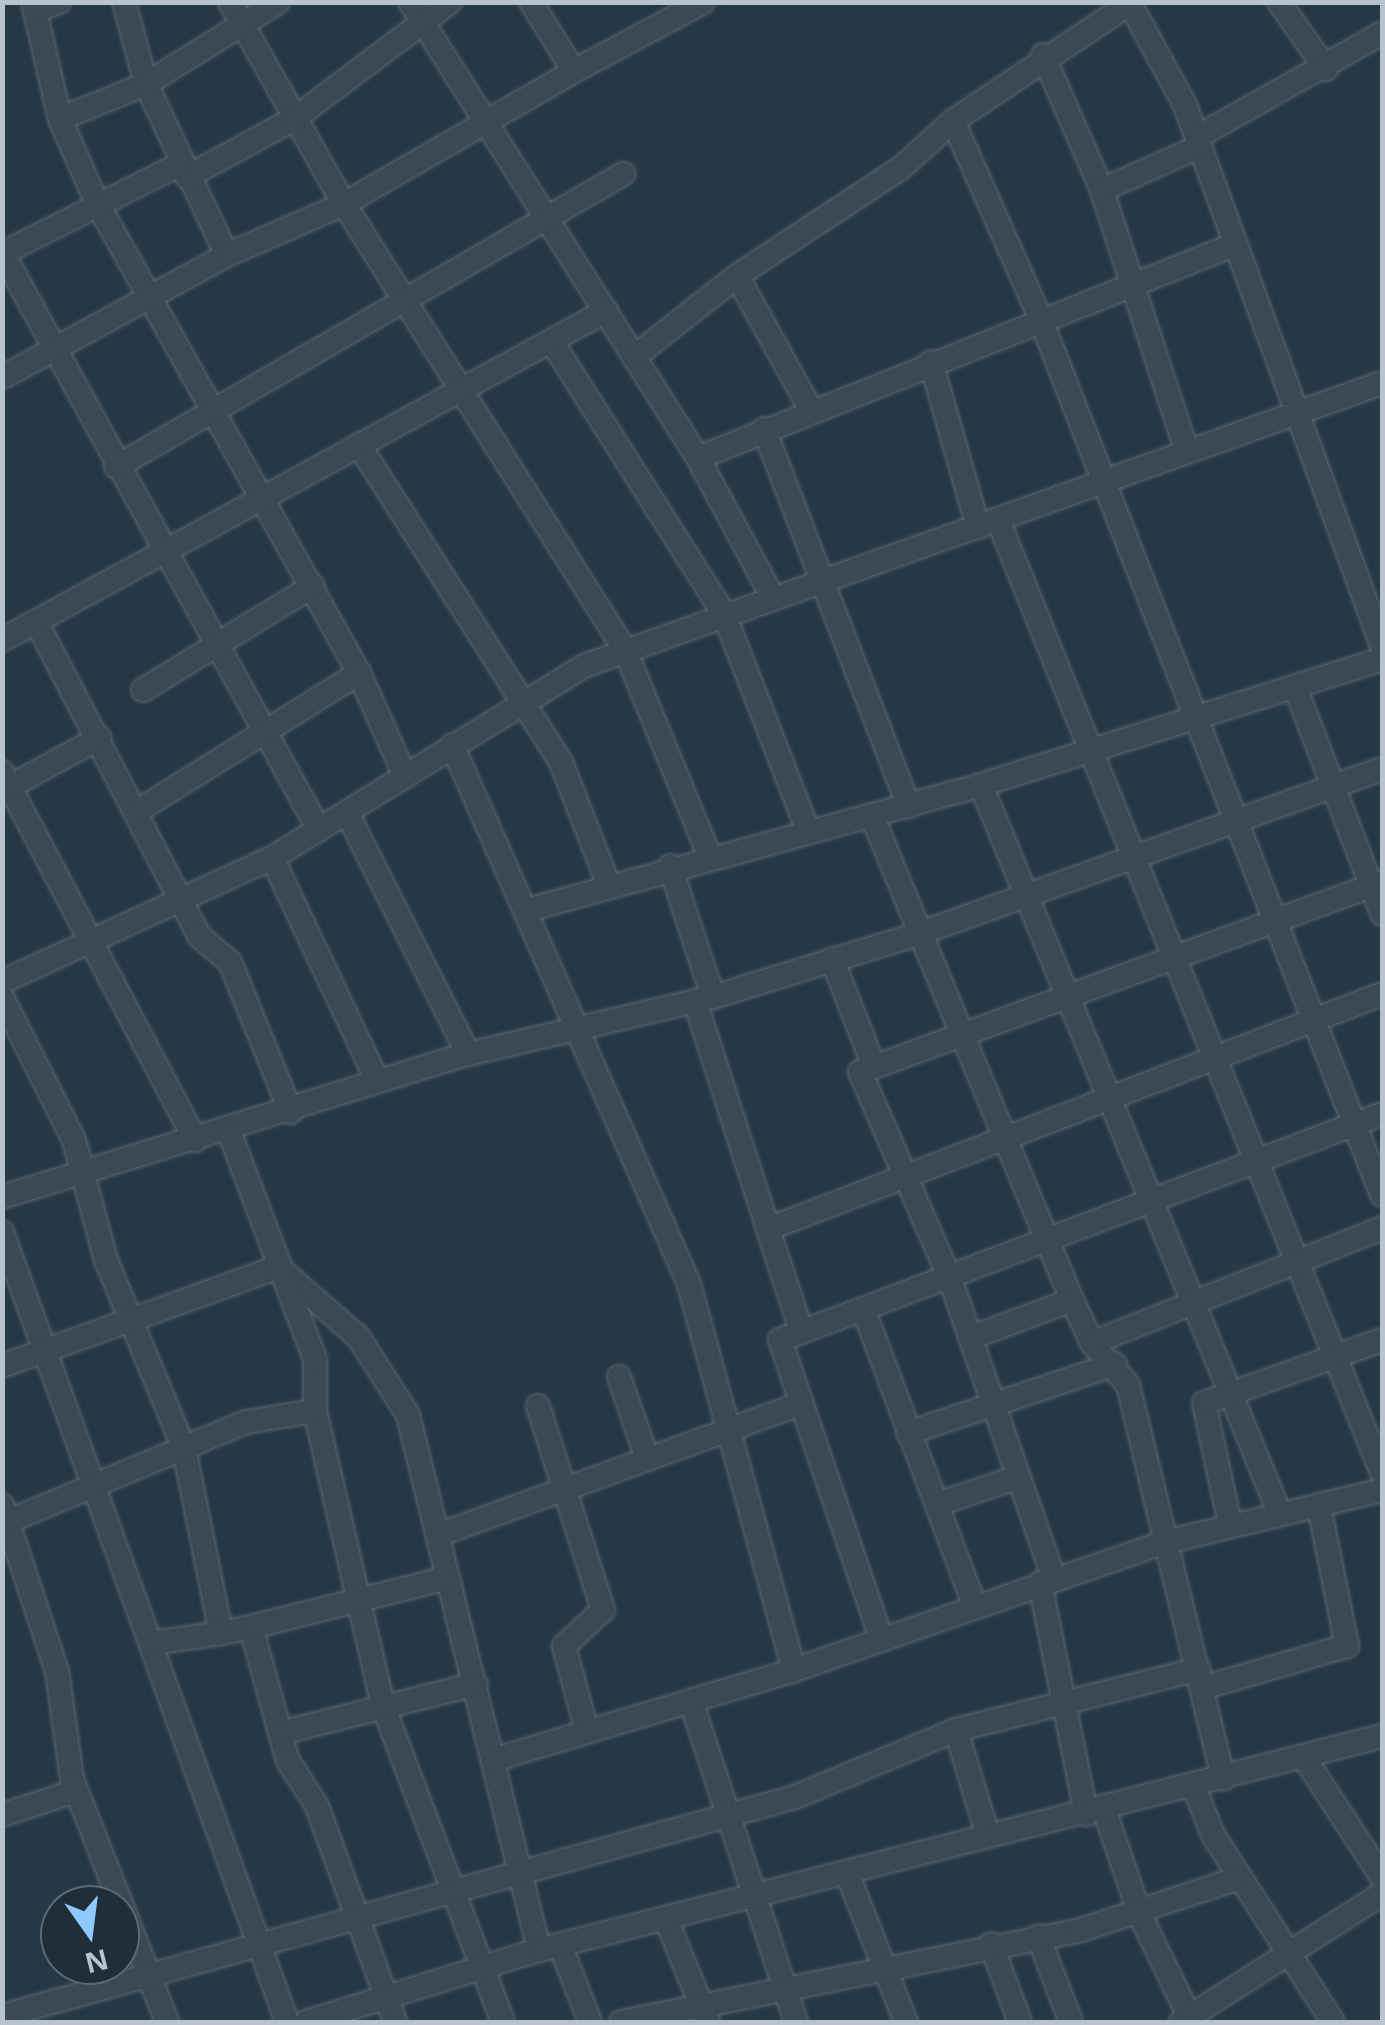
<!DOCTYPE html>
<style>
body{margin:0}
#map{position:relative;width:1385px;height:2025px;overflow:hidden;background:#263745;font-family:"Open Sans",sans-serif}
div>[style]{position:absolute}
.roads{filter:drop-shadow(0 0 2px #596671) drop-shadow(0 0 2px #596671)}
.minor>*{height:22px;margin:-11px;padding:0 11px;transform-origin:11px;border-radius:11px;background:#3b4954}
span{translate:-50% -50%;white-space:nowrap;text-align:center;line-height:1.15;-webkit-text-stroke:8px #1f2e39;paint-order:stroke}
.frame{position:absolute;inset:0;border:5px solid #b8c3cd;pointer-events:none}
.north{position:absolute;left:40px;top:1885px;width:100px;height:100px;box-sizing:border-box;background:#1f2e39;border:2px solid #5c6a74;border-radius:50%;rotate:166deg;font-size:28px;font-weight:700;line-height:40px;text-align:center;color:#b8c3cd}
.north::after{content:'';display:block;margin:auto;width:35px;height:45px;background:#8ec8fd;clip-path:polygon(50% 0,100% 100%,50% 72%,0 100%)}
</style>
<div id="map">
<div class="roads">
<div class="minor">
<i style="left:33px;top:2px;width:120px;rotate:77deg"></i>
<i style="left:60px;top:119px;width:90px;rotate:66.3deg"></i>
<i style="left:96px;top:201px;width:540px;rotate:60.87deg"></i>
<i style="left:124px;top:2px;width:85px;rotate:75deg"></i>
<i style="left:146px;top:84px;width:189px;rotate:64.7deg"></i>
<i style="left:230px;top:2px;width:232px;rotate:60.6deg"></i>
<i style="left:344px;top:204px;width:527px;rotate:57.79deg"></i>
<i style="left:625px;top:650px;width:222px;rotate:67.7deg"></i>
<i style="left:410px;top:2px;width:539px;rotate:57.72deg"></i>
<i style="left:698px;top:458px;width:157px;rotate:61.8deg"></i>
<i style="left:531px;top:2px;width:81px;rotate:58.1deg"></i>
<i style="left:574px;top:71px;width:146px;rotate:-28.1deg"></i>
<i style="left:1129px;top:2px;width:117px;rotate:61.5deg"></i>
<i style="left:1185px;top:105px;width:576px;rotate:69.99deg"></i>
<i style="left:1132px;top:2px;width:215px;rotate:146.4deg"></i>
<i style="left:953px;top:121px;width:218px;rotate:66.1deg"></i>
<i style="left:1041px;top:320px;width:939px;rotate:68.71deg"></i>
<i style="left:1279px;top:2px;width:82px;rotate:55deg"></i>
<i style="left:35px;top:11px;width:26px;rotate:-21deg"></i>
<i style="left:1043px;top:55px;width:147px;rotate:66.4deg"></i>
<i style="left:60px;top:119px;width:93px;rotate:-22.1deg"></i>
<i style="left:146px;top:84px;width:155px;rotate:-31.8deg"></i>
<i style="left:1197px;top:137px;width:212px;rotate:-29.3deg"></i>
<i style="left:187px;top:177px;width:122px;rotate:-28.5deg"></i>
<i style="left:294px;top:119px;width:195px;rotate:-36.9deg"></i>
<i style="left:2px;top:252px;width:659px;rotate:61.26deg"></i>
<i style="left:3px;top:253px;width:199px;rotate:-26.6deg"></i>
<i style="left:737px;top:276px;width:151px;rotate:61.1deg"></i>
<i style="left:552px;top:342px;width:322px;rotate:57.7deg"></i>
<i style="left:724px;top:614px;width:233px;rotate:68.8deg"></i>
<i style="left:634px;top:357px;width:131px;rotate:-38.2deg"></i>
<i style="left:737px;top:276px;width:196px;rotate:-33.4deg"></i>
<i style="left:901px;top:168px;width:70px;rotate:-42.1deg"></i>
<i style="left:931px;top:362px;width:172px;rotate:74.1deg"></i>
<i style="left:5px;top:376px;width:253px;rotate:-28.6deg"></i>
<i style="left:227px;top:255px;width:128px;rotate:-23.6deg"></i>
<i style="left:344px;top:204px;width:266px;rotate:-30deg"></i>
<i style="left:764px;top:429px;width:404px;rotate:69deg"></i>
<i style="left:359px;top:445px;width:376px;rotate:57.5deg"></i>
<i style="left:561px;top:762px;width:130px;rotate:68.8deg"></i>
<i style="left:1185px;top:446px;width:269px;rotate:-108deg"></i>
<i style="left:1102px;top:190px;width:108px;rotate:-24deg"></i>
<i style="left:698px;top:458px;width:579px;rotate:-21.69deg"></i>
<i style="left:116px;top:467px;width:586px;rotate:-30.02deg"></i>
<i style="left:998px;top:520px;width:1027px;rotate:68.05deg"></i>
<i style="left:38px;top:625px;width:350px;rotate:62.6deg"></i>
<i style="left:199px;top:936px;width:40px;rotate:40deg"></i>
<i style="left:230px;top:962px;width:162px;rotate:67.9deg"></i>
<i style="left:2px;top:640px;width:688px;rotate:-28.58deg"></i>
<i style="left:1295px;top:687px;width:243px;rotate:69deg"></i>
<i style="left:143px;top:690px;width:199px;rotate:-31.5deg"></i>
<i style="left:452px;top:745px;width:589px;rotate:66.26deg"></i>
<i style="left:689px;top:1284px;width:400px;rotate:74.8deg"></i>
<i style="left:2px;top:772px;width:416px;rotate:62.3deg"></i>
<i style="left:981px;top:785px;width:788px;rotate:67.7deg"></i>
<i style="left:2px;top:791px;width:111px;rotate:-28.7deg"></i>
<i style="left:136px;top:812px;width:263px;rotate:-31.9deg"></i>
<i style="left:359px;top:673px;width:113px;rotate:65.9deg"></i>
<i style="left:347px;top:813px;width:270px;rotate:63.3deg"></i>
<i style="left:872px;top:816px;width:524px;rotate:67.55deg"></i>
<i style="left:1072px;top:1300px;width:47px;rotate:65.1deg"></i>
<i style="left:1092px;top:1343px;width:55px;rotate:49.4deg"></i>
<i style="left:1128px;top:1385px;width:405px;rotate:76.4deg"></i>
<i style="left:272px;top:858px;width:246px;rotate:64.7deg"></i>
<i style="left:670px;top:866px;width:138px;rotate:71.8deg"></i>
<i style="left:531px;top:909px;width:467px;rotate:-15.4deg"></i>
<i style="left:981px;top:785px;width:420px;rotate:-17.4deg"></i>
<i style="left:832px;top:959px;width:110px;rotate:68.6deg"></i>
<i style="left:2px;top:982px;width:297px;rotate:-24.7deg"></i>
<i style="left:272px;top:858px;width:366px;rotate:-31.6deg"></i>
<i style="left:584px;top:666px;width:847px;rotate:-19.53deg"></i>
<i style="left:2px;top:997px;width:160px;rotate:63.3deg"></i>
<i style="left:74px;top:1140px;width:124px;rotate:75.1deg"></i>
<i style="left:106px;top:1260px;width:204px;rotate:67.5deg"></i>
<i style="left:184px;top:1448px;width:189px;rotate:78.7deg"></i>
<i style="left:221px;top:1633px;width:31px;rotate:-11deg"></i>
<i style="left:251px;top:1627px;width:139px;rotate:74.6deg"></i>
<i style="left:288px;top:1761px;width:54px;rotate:57.2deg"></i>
<i style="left:317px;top:1806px;width:230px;rotate:70.1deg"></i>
<i style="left:695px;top:1001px;width:239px;rotate:72.2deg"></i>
<i style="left:2px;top:1197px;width:487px;rotate:-17.1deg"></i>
<i style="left:468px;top:1054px;width:252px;rotate:-13.1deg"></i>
<i style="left:713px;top:997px;width:218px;rotate:-17.1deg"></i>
<i style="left:921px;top:933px;width:489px;rotate:-19.6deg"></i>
<i style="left:2px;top:1232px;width:840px;rotate:70.16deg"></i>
<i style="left:864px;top:1311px;width:312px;rotate:69.4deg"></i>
<i style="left:801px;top:1330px;width:106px;rotate:-108.1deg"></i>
<i style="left:768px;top:1229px;width:657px;rotate:-20.94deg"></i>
<i style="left:970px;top:1338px;width:109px;rotate:-20.4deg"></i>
<i style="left:1092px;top:1343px;width:312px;rotate:-21.6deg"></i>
<i style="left:2px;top:1366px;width:293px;rotate:-19.7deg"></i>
<i style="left:278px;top:1267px;width:108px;rotate:41.2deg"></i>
<i style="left:359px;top:1338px;width:91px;rotate:57.5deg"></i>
<i style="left:408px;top:1415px;width:551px;rotate:76.24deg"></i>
<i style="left:619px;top:1377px;width:83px;rotate:70.9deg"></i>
<i style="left:538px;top:1406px;width:214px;rotate:72.3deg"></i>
<i style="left:603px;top:1610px;width:53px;rotate:137.3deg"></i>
<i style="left:564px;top:1646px;width:89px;rotate:75deg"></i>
<i style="left:315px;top:1411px;width:303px;rotate:77deg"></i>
<i style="left:383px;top:1706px;width:338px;rotate:69.2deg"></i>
<i style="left:908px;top:1433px;width:218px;rotate:-18.4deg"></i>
<i style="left:938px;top:1504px;width:84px;rotate:-18.6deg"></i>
<i style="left:2px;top:1505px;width:175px;rotate:71.7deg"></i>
<i style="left:57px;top:1671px;width:109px;rotate:82.1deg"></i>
<i style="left:72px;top:1779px;width:261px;rotate:68.6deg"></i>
<i style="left:2px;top:1524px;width:264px;rotate:-22.7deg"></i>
<i style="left:246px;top:1422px;width:70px;rotate:-9.1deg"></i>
<i style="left:315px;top:1411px;width:52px;rotate:-90deg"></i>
<i style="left:315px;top:1359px;width:243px;rotate:-110.7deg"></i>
<i style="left:1230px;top:1524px;width:124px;rotate:-102.1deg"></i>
<i style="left:1204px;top:1403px;width:189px;rotate:-19.5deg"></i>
<i style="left:438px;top:1535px;width:382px;rotate:-19.9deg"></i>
<i style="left:1054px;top:1579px;width:315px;rotate:-109.1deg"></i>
<i style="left:951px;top:1281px;width:228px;rotate:-113.5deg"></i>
<i style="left:860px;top:1072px;width:556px;rotate:-20deg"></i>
<i style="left:1040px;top:1583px;width:236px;rotate:78.7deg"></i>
<i style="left:251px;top:1627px;width:202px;rotate:-14deg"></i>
<i style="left:881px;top:1638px;width:315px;rotate:-108.7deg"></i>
<i style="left:780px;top:1340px;width:643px;rotate:-20.58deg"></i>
<i style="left:152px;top:1643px;width:70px;rotate:-8.2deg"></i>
<i style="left:1202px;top:1688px;width:151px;rotate:-16.2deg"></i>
<i style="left:1347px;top:1646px;width:143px;rotate:-101.3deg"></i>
<i style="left:691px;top:1701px;width:338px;rotate:71.9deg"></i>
<i style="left:956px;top:1730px;width:111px;rotate:73.2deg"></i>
<i style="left:280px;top:1733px;width:202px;rotate:-14deg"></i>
<i style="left:496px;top:1759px;width:311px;rotate:-16.6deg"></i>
<i style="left:794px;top:1670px;width:393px;rotate:-19deg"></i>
<i style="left:1166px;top:1542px;width:222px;rotate:-13.5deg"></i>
<i style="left:1305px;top:1759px;width:141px;rotate:56.9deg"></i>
<i style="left:1194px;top:1787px;width:52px;rotate:68.4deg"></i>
<i style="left:1213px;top:1835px;width:222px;rotate:57.3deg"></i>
<i style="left:1104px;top:1809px;width:112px;rotate:71.2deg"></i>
<i style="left:1140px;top:1915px;width:119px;rotate:64.1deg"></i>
<i style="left:2px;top:1815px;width:78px;rotate:-18deg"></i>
<i style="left:847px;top:1873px;width:160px;rotate:68.4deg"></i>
<i style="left:666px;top:1919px;width:111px;rotate:67.8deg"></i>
<i style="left:1038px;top:1936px;width:92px;rotate:69deg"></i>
<i style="left:991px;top:1944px;width:83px;rotate:69.6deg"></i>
<i style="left:560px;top:1945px;width:83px;rotate:68.7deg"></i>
<i style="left:2px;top:2016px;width:823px;rotate:-15.44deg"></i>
<i style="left:795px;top:1797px;width:174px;rotate:-22.6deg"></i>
<i style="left:956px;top:1730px;width:250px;rotate:-14.1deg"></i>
<i style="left:306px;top:2022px;width:244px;rotate:-17.2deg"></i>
<i style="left:539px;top:1950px;width:870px;rotate:-14.24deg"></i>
<i style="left:621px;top:2022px;width:469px;rotate:-11.3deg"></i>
<i style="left:1081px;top:1930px;width:166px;rotate:-18.2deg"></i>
<i style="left:1181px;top:2022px;width:238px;rotate:-32.5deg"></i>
</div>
</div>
<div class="frame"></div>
<div class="north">N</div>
</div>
